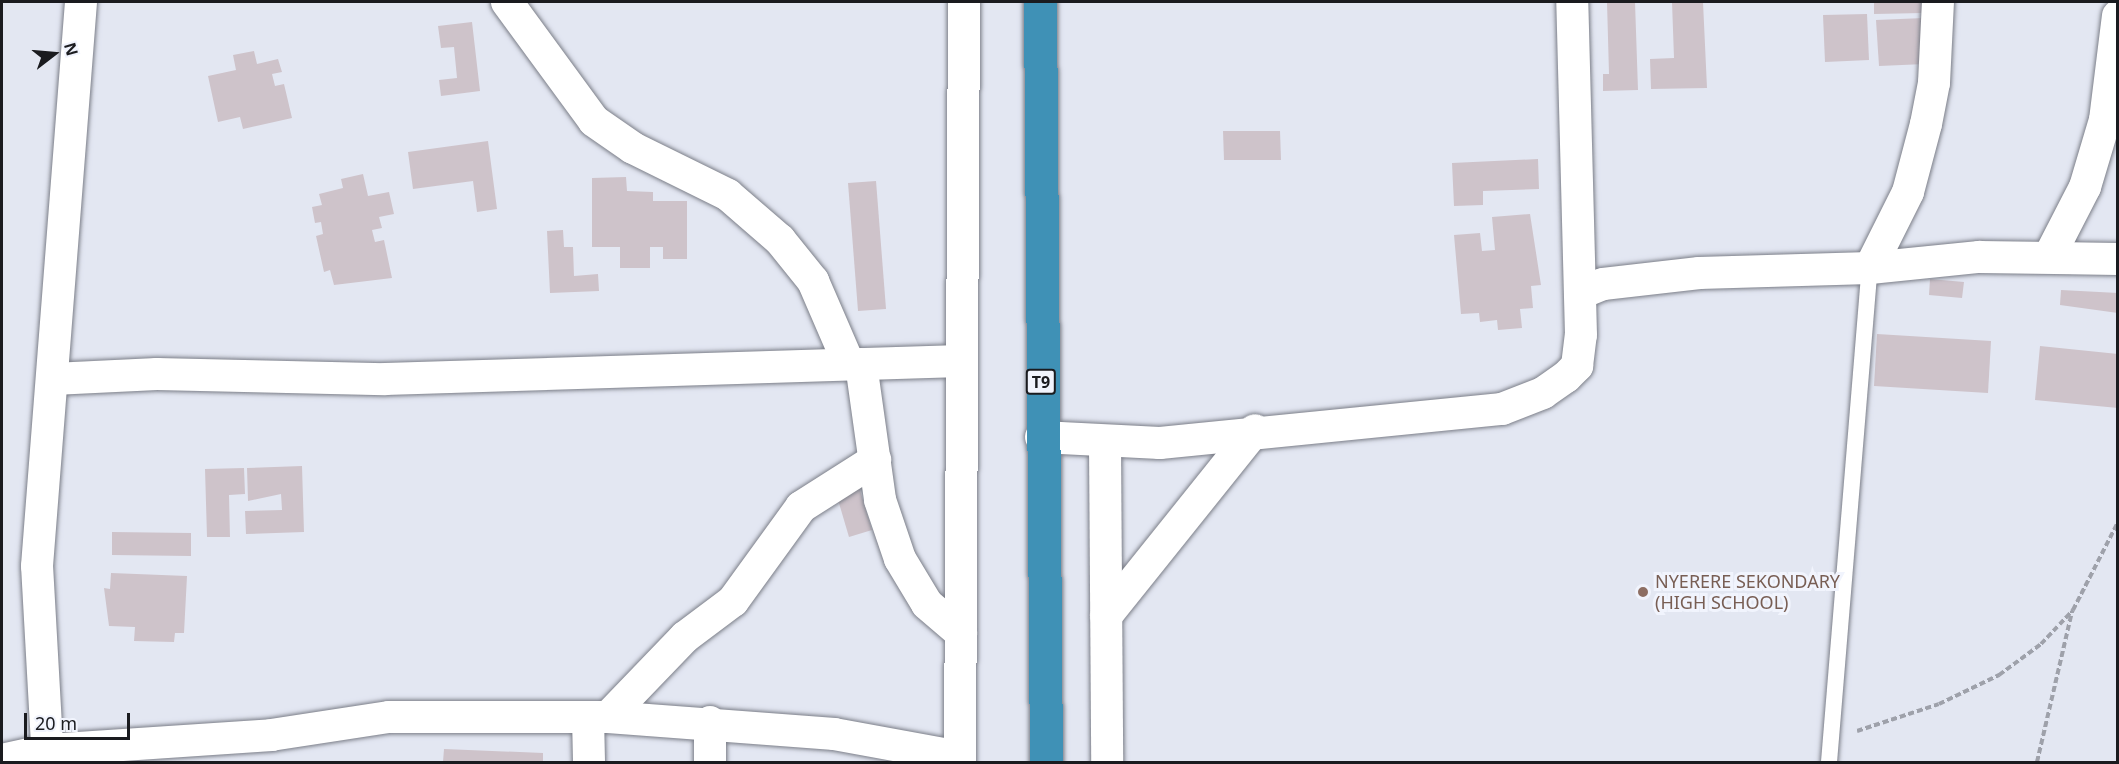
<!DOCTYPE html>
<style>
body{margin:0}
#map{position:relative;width:2119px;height:764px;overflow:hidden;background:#e3e7f2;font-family:"Noto Sans",sans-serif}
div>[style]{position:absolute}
.building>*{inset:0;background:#cec3ca}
.path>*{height:4px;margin-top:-2px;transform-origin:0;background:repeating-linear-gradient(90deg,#9ea1aa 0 6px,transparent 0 9px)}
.roads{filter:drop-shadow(0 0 2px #7b7e88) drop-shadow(0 0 2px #7b7e88)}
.lane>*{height:16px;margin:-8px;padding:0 8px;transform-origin:8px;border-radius:8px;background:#fff}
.street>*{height:32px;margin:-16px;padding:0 16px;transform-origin:16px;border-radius:16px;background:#fff}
.highway>*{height:33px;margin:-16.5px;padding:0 16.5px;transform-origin:16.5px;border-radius:16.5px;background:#3f91b6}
.dots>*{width:16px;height:16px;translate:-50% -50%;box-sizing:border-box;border:3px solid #f1f4fd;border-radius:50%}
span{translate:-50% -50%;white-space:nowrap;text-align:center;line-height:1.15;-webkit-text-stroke:6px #f1f4fd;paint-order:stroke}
.shield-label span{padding:2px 4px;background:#f1f4fd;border:2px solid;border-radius:4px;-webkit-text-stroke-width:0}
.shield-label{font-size:16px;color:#1a1b1f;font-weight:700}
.education-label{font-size:18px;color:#785e54}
.left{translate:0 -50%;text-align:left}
.frame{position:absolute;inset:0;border:3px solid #1a1b1f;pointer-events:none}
.north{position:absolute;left:24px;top:24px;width:60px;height:60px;-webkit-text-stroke:4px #f1f4fd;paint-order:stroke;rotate:74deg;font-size:16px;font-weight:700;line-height:24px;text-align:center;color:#1a1b1f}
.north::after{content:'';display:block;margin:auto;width:21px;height:27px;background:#1a1b1f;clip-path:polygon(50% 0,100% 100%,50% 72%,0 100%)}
.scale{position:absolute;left:24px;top:713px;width:106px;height:27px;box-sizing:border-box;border:3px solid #1a1b1f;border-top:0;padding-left:8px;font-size:18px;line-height:21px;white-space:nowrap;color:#1a1b1f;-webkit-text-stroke:4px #f1f4fd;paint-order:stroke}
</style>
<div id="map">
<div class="building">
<i style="clip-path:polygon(1607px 2px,1635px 2px,1638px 90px,1603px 91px,1603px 74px,1609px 74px)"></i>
<i style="clip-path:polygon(1672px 2px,1703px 2px,1707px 88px,1651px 89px,1650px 59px,1674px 58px)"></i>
<i style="clip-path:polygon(1874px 2px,1923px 2px,1923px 13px,1874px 14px)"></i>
<i style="clip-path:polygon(1867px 14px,1869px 60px,1825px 62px,1823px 15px)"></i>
<i style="clip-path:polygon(1924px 18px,1925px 64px,1879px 66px,1876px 20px)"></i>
<i style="clip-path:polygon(472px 22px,480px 91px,441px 96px,439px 80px,457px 78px,454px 47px,441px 48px,438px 26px)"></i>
<i style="clip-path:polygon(254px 51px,257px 64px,278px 59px,282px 72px,272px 74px,275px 86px,284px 84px,292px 118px,243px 129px,240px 117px,218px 122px,208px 76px,236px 70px,233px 55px)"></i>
<i style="clip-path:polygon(1223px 131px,1280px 131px,1281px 160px,1224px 160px)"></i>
<i style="clip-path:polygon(488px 141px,497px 209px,477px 212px,473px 181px,413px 189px,408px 152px)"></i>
<i style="clip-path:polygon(1538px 159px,1539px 189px,1483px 191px,1483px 205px,1454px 206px,1452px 163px)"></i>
<i style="clip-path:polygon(363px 174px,368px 196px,389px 192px,394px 214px,379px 217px,382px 228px,372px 230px,375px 242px,384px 240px,392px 278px,334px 285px,330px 270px,324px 272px,316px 236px,323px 234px,321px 222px,315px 223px,312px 207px,322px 205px,319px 194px,343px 188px,341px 179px)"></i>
<i style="clip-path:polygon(626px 177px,627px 191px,653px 192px,653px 201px,687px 201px,687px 259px,663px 259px,663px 247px,650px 247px,650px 268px,620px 268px,620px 247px,592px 247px,592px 178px)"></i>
<i style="clip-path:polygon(876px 181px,886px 309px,858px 311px,848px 183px)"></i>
<i style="clip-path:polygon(1530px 214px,1541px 285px,1531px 286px,1533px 308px,1520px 309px,1522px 328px,1498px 330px,1497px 320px,1480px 322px,1479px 313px,1461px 314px,1454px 235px,1480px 233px,1482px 251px,1495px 250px,1492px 217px)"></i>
<i style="clip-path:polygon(563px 230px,564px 247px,573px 247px,574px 276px,598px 274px,599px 291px,550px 293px,547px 231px)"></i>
<i style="clip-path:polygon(1930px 279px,1964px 282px,1962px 298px,1929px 295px)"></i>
<i style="clip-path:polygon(2061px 290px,2118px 293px,2118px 313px,2060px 305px)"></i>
<i style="clip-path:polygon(1877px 334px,1991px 341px,1988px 393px,1874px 386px)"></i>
<i style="clip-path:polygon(2040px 346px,2118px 354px,2118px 408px,2035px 400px)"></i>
<i style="clip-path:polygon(302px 466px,304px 532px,246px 534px,245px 511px,282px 510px,281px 494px,248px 501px,247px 468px)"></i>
<i style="clip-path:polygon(244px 468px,245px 494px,229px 495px,230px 537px,207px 537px,205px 469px)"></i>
<i style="clip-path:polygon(859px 487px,872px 530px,849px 537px,836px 493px)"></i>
<i style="clip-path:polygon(112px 532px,191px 533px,191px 556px,112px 555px)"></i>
<i style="clip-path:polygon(111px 573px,187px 576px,184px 633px,175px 633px,174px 642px,134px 641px,135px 627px,109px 626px,104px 588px,110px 589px)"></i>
<i style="clip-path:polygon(444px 749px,543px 753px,543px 762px,443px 762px)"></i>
</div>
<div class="path">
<i style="left:1857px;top:731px;width:86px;rotate:-18.2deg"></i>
<i style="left:1939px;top:704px;width:67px;rotate:-25.8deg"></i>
<i style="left:1999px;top:675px;width:52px;rotate:-36.4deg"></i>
<i style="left:2041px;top:644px;width:47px;rotate:-46.7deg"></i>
<i style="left:2073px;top:610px;width:99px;rotate:-62.9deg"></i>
<i style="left:2037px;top:762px;width:155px;rotate:-76.9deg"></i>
</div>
<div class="roads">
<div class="lane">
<i style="left:1829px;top:762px;width:496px;rotate:-85.3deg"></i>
</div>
<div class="street">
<i style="left:507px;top:2px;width:147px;rotate:53.8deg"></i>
<i style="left:594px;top:121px;width:47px;rotate:34.7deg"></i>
<i style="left:633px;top:148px;width:106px;rotate:26.3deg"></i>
<i style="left:728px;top:195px;width:69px;rotate:40.9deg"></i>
<i style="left:780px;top:240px;width:53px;rotate:51.2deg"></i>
<i style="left:813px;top:281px;width:90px;rotate:66.6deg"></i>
<i style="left:2049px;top:257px;width:79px;rotate:-62.8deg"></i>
<i style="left:2085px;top:187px;width:70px;rotate:-73.4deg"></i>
<i style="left:2105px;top:120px;width:105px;rotate:-82.9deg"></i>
<i style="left:1870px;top:268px;width:85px;rotate:-63.4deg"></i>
<i style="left:1908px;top:192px;width:70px;rotate:-75.2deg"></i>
<i style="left:1926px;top:124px;width:42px;rotate:-79deg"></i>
<i style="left:1934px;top:83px;width:81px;rotate:-87.2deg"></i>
<i style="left:1581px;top:293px;width:24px;rotate:-22deg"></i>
<i style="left:1603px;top:284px;width:97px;rotate:-6.5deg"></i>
<i style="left:1699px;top:273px;width:171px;rotate:-1.7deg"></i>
<i style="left:1870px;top:268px;width:110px;rotate:-5.8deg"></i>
<i style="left:1979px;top:257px;width:139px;rotate:0.8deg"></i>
<i style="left:861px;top:364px;width:137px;rotate:82deg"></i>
<i style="left:880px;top:500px;width:62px;rotate:71.3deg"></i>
<i style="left:900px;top:559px;width:52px;rotate:59deg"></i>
<i style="left:927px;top:604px;width:45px;rotate:40.5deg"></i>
<i style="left:53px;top:379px;width:104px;rotate:-2.8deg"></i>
<i style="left:157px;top:374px;width:228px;rotate:1.3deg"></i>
<i style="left:385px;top:379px;width:576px;rotate:-1.79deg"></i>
<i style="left:1041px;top:437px;width:119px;rotate:2.9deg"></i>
<i style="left:1160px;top:443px;width:344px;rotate:-5.7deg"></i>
<i style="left:1502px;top:409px;width:44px;rotate:-21.3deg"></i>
<i style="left:1543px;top:393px;width:28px;rotate:-35deg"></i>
<i style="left:1566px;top:377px;width:16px;rotate:-45deg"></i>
<i style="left:1577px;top:366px;width:31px;rotate:-83deg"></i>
<i style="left:1581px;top:335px;width:333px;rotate:-91.5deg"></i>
<i style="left:1105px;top:444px;width:318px;rotate:89.6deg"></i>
<i style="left:1106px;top:616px;width:238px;rotate:-51.3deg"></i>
<i style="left:588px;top:717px;width:45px;rotate:88.7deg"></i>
<i style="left:608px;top:717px;width:111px;rotate:-46.1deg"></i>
<i style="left:685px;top:637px;width:60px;rotate:-36.9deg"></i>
<i style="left:733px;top:601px;width:116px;rotate:-54.1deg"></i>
<i style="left:801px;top:507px;width:88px;rotate:-32.4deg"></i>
<i style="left:2px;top:760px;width:47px;rotate:-12.3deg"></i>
<i style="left:48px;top:750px;width:224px;rotate:-3.8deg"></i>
<i style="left:271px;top:735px;width:119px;rotate:-8.7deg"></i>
<i style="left:389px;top:717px;width:219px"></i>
<i style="left:608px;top:717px;width:227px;rotate:4.3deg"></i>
<i style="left:834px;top:734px;width:128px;rotate:10.3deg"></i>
<i style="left:48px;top:762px;width:196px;rotate:-93.2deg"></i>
<i style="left:37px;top:566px;width:566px;rotate:-85.54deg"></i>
<i style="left:710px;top:762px;width:40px;rotate:-90deg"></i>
<i style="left:960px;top:762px;width:760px;rotate:-89.7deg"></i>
</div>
<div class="highway">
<i style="left:1040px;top:2px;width:760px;rotate:89.55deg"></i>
</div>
</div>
<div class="dots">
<i style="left:1643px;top:592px;background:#8d6e63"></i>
</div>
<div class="shield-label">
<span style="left:1041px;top:382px">T9</span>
</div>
<div class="education-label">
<span class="left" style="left:1655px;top:592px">NYERERE SEKONDARY<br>(HIGH SCHOOL)</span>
</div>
<div class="frame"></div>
<div class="north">N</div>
<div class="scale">20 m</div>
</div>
